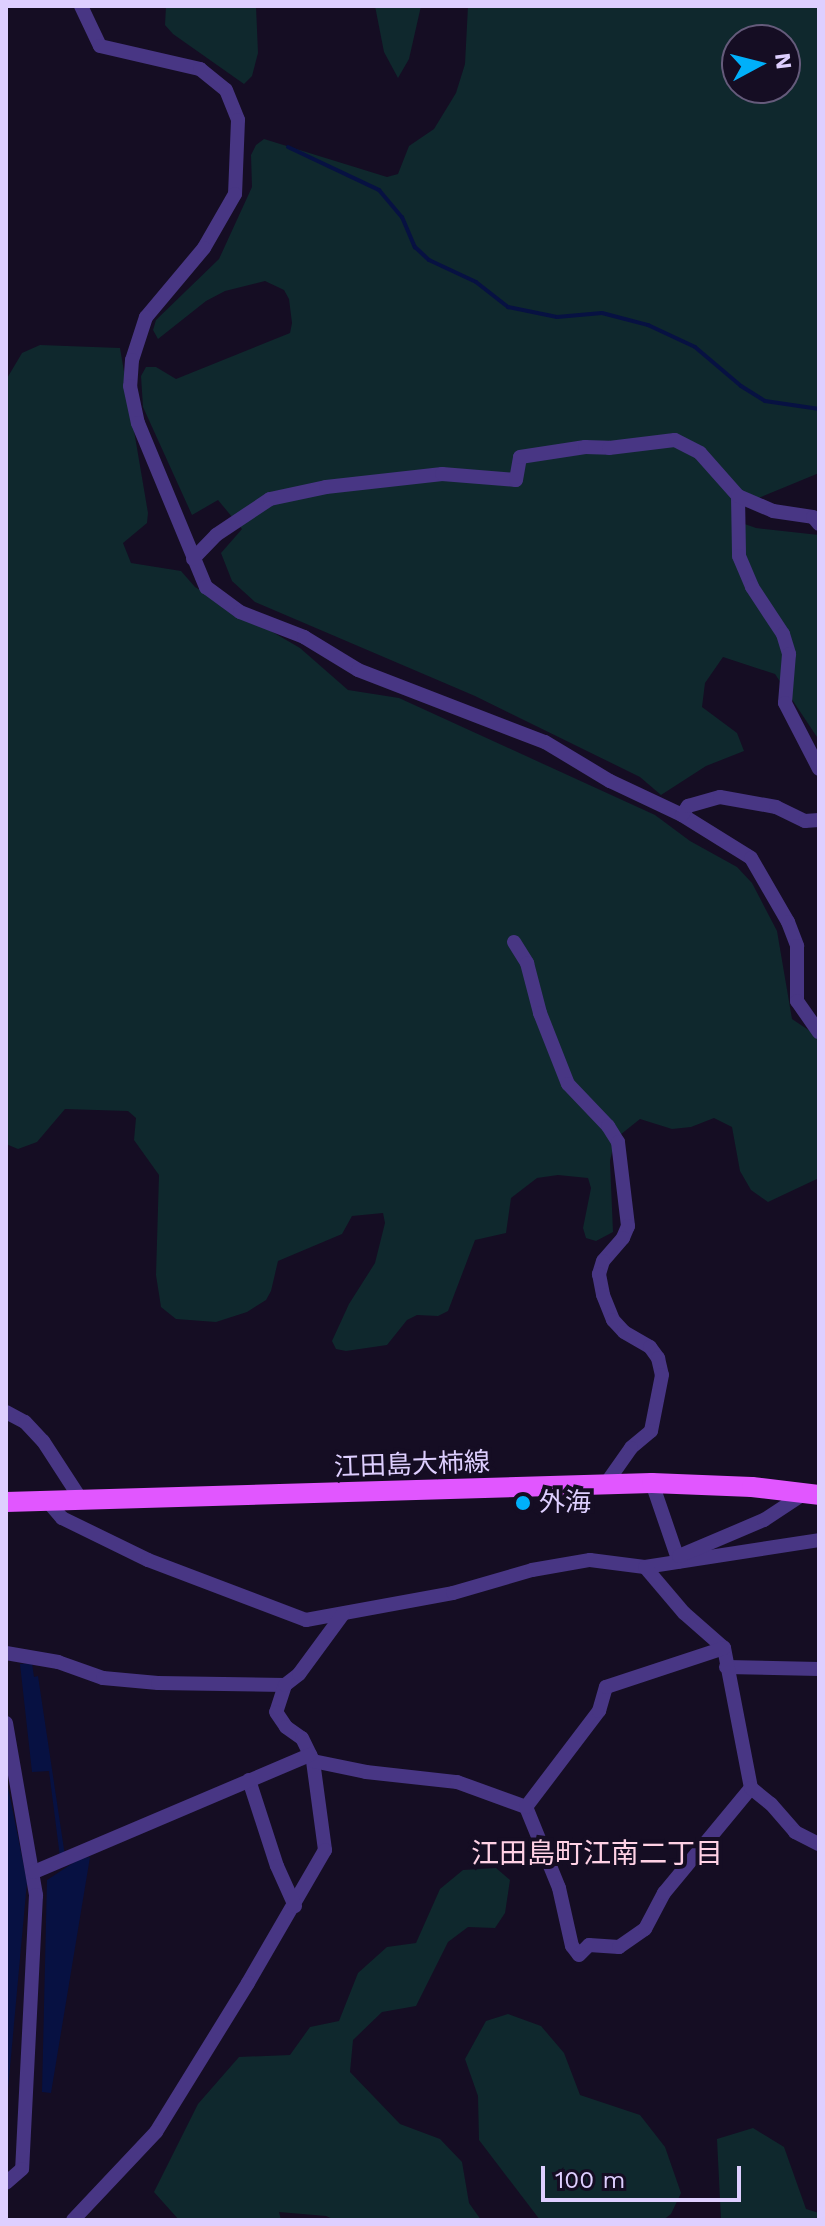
<!DOCTYPE html>
<meta charset="utf-8">
<style>
body{margin:0}
#map{position:relative;width:825px;height:2226px;overflow:hidden;background:#150d23;font-family:"Work Sans","Noto Sans JP",sans-serif}
div>[style]{position:absolute}
.green>*{inset:0;background:#0f282d}
.water>*{inset:0;background:#071142}
.stream>*{height:4px;margin:-2px;padding:0 2px;transform-origin:2px;border-radius:2px;background:#071142}
.minor>*{height:14px;margin:-7px;padding:0 7px;transform-origin:7px;border-radius:7px;background:#483684}
.primary>*{height:20px;margin:-10px;padding:0 10px;transform-origin:10px;border-radius:10px;background:#e156ff}
.dots>*{width:22px;height:22px;translate:-50% -50%;box-sizing:border-box;border:4px solid #150d23;border-radius:50%}
span{translate:-50% -50%;white-space:nowrap;text-align:center;line-height:1.15;-webkit-text-stroke:8px #150d23;paint-order:stroke}
.street-label{font-size:26px;color:#decfff}
.poi-label{font-size:26px;color:#decfff}
.left{translate:0 -50%;text-align:left}
.neighbourhood-label{font-size:28px;color:#ffd1e5}
.frame{position:absolute;inset:0;border:8px solid #decfff;pointer-events:none}
.north{position:absolute;left:721px;top:24px;width:80px;height:80px;box-sizing:border-box;background:#150d23;border:2px solid #655b7b;border-radius:50%;rotate:83deg;font-size:22px;font-weight:700;line-height:32px;text-align:center;color:#decfff}
.north::after{content:'';display:block;margin:auto;width:28px;height:36px;background:#00b0fa;clip-path:polygon(50% 0,100% 100%,50% 72%,0 100%)}
.scale{position:absolute;left:541px;top:2166px;width:200px;height:36px;box-sizing:border-box;border:4px solid #decfff;border-top:0;padding-left:10px;font-size:24px;line-height:28px;white-space:nowrap;color:#decfff;-webkit-text-stroke:6px #150d23;paint-order:stroke}
</style>
<div id="map">
<div class="green">
<i style="clip-path:polygon(166px 6px,256px 6px,258px 53px,252px 76px,244px 84px,173px 34px,165px 25px)"></i>
<i style="clip-path:polygon(375px 6px,421px 6px,409px 59px,398px 78px,384px 52px)"></i>
<i style="clip-path:polygon(evenodd,468px 6px,819px 6px,819px 473px,744px 504px,736px 521px,756px 528px,819px 535px,819px 740px,775px 674px,723px 657px,705px 683px,702px 707px,737px 733px,744px 751px,706px 766px,661px 795px,640px 777px,475px 696px,255px 602px,232px 581px,221px 553px,242px 529px,218px 500px,192px 515px,143px 407px,141px 376px,146px 367px,156px 367px,176px 379px,290px 333px,292px 323px,289px 299px,284px 290px,265px 281px,225px 291px,206px 301px,158px 339px,153px 330px,156px 320px,219px 259px,252px 187px,251px 155px,256px 145px,264px 139px,387px 177px,398px 174px,409px 146px,434px 129px,456px 93px,465px 64px,468px 6px,737px 40px,785px 40px,785px 88px,737px 88px,737px 40px)"></i>
<i style="clip-path:polygon(40px 345px,120px 348px,148px 513px,147px 523px,123px 543px,131px 563px,181px 571px,195px 587px,300px 648px,348px 690px,399px 698px,655px 815px,690px 841px,737px 867px,752px 883px,777px 931px,792px 1019px,819px 1037px,819px 1178px,768px 1202px,751px 1190px,740px 1171px,732px 1127px,714px 1118px,691px 1127px,672px 1129px,640px 1119px,615px 1139px,610px 1161px,613px 1232px,596px 1241px,586px 1238px,583px 1228px,591px 1188px,588px 1178px,558px 1175px,537px 1178px,511px 1198px,506px 1233px,475px 1240px,448px 1311px,438px 1316px,417px 1315px,407px 1320px,387px 1345px,346px 1351px,336px 1349px,332px 1341px,349px 1304px,375px 1263px,385px 1223px,383px 1213px,352px 1216px,342px 1234px,278px 1261px,271px 1291px,266px 1300px,247px 1312px,216px 1322px,176px 1319px,161px 1307px,156px 1275px,159px 1175px,134px 1140px,136px 1118px,128px 1111px,65px 1109px,37px 1142px,18px 1149px,6px 1144px,6px 380px,22px 353px)"></i>
<i style="clip-path:polygon(496px 1868px,510px 1880px,505px 1913px,495px 1928px,468px 1927px,448px 1942px,416px 2006px,382px 2012px,353px 2040px,350px 2072px,400px 2124px,440px 2139px,462px 2162px,469px 2203px,481px 2220px,335px 2220px,326px 2216px,279px 2212px,281px 2220px,179px 2220px,154px 2192px,198px 2104px,239px 2057px,290px 2055px,310px 2027px,339px 2021px,358px 1973px,387px 1947px,416px 1943px,440px 1889px,463px 1870px)"></i>
<i style="clip-path:polygon(508px 2014px,541px 2026px,564px 2053px,580px 2095px,640px 2115px,665px 2147px,681px 2193px,671px 2214px,663px 2220px,540px 2220px,479px 2140px,478px 2096px,465px 2059px,486px 2021px)"></i>
<i style="clip-path:polygon(753px 2128px,784px 2147px,806px 2209px,819px 2213px,819px 2220px,721px 2220px,717px 2139px)"></i>
</div>
<div class="water">
<i style="clip-path:polygon(32px 1663px,34px 1677px,38px 1676px,65px 1856px,60px 1857px,49px 1771px,32px 1772px,20px 1664px)"></i>
<i style="clip-path:polygon(6px 1777px,27px 1882px,6px 2111px)"></i>
<i style="clip-path:polygon(90px 1857px,51px 2093px,42px 2092px,47px 1880px,79px 1859px)"></i>
</div>
<div class="stream">
<i style="left:288px;top:147px;width:101px;rotate:25.3deg"></i>
<i style="left:379px;top:190px;width:35px;rotate:50deg"></i>
<i style="left:402px;top:217px;width:33px;rotate:67deg"></i>
<i style="left:415px;top:247px;width:19px;rotate:43deg"></i>
<i style="left:429px;top:260px;width:52px;rotate:25.1deg"></i>
<i style="left:476px;top:282px;width:41px;rotate:38deg"></i>
<i style="left:508px;top:307px;width:50px;rotate:11.5deg"></i>
<i style="left:557px;top:317px;width:45px;rotate:-5.1deg"></i>
<i style="left:602px;top:313px;width:48px;rotate:14.6deg"></i>
<i style="left:648px;top:325px;width:52px;rotate:25.1deg"></i>
<i style="left:695px;top:347px;width:60px;rotate:40.3deg"></i>
<i style="left:741px;top:386px;width:28px;rotate:32deg"></i>
<i style="left:765px;top:401px;width:55px;rotate:8.4deg"></i>
</div>
<div class="minor">
<i style="left:81px;top:6px;width:44px;rotate:64.6deg"></i>
<i style="left:100px;top:46px;width:103px;rotate:13deg"></i>
<i style="left:200px;top:69px;width:33px;rotate:39deg"></i>
<i style="left:226px;top:90px;width:32px;rotate:68deg"></i>
<i style="left:238px;top:120px;width:74px;rotate:92.3deg"></i>
<i style="left:235px;top:194px;width:62px;rotate:119.9deg"></i>
<i style="left:204px;top:248px;width:90px;rotate:130deg"></i>
<i style="left:146px;top:317px;width:45px;rotate:108deg"></i>
<i style="left:132px;top:360px;width:26px;rotate:94deg"></i>
<i style="left:130px;top:386px;width:38px;rotate:78deg"></i>
<i style="left:138px;top:423px;width:178px;rotate:67.5deg"></i>
<i style="left:206px;top:587px;width:42px;rotate:36.3deg"></i>
<i style="left:240px;top:612px;width:69px;rotate:21.3deg"></i>
<i style="left:304px;top:637px;width:63px;rotate:31.4deg"></i>
<i style="left:358px;top:670px;width:200px;rotate:21.1deg"></i>
<i style="left:545px;top:742px;width:76px;rotate:31deg"></i>
<i style="left:610px;top:781px;width:80px;rotate:25.3deg"></i>
<i style="left:682px;top:815px;width:81px;rotate:31.9deg"></i>
<i style="left:751px;top:858px;width:74px;rotate:60deg"></i>
<i style="left:788px;top:922px;width:26px;rotate:69deg"></i>
<i style="left:797px;top:946px;width:55px;rotate:90deg"></i>
<i style="left:797px;top:1001px;width:38px;rotate:55deg"></i>
<i style="left:738px;top:496px;width:60px;rotate:89deg"></i>
<i style="left:739px;top:556px;width:34px;rotate:67deg"></i>
<i style="left:752px;top:587px;width:56px;rotate:56.6deg"></i>
<i style="left:783px;top:634px;width:21px;rotate:73deg"></i>
<i style="left:789px;top:654px;width:49px;rotate:94.7deg"></i>
<i style="left:785px;top:703px;width:74px;rotate:62.7deg"></i>
<i style="left:193px;top:559px;width:33px;rotate:-46deg"></i>
<i style="left:216px;top:535px;width:65px;rotate:-33.7deg"></i>
<i style="left:270px;top:499px;width:57px;rotate:-12.1deg"></i>
<i style="left:326px;top:487px;width:117px;rotate:-6.4deg"></i>
<i style="left:442px;top:474px;width:74px;rotate:4.6deg"></i>
<i style="left:516px;top:480px;width:23px;rotate:-80deg"></i>
<i style="left:520px;top:457px;width:66px;rotate:-8.7deg"></i>
<i style="left:585px;top:447px;width:24px;rotate:2deg"></i>
<i style="left:609px;top:448px;width:66px;rotate:-6.9deg"></i>
<i style="left:675px;top:440px;width:28px;rotate:27deg"></i>
<i style="left:700px;top:453px;width:57px;rotate:48.5deg"></i>
<i style="left:738px;top:496px;width:38px;rotate:23deg"></i>
<i style="left:773px;top:511px;width:40px;rotate:8.5deg"></i>
<i style="left:813px;top:517px;width:9px;rotate:49deg"></i>
<i style="left:682px;top:815px;width:11px;rotate:-56deg"></i>
<i style="left:688px;top:806px;width:33px;rotate:-16deg"></i>
<i style="left:720px;top:797px;width:57px;rotate:10.1deg"></i>
<i style="left:776px;top:807px;width:32px;rotate:26deg"></i>
<i style="left:805px;top:821px;width:14px;rotate:-4deg"></i>
<i style="left:514px;top:942px;width:25px;rotate:58deg"></i>
<i style="left:527px;top:963px;width:52px;rotate:75.4deg"></i>
<i style="left:540px;top:1013px;width:76px;rotate:68.5deg"></i>
<i style="left:568px;top:1084px;width:58px;rotate:46.4deg"></i>
<i style="left:608px;top:1126px;width:19px;rotate:58deg"></i>
<i style="left:618px;top:1142px;width:85px;rotate:83.2deg"></i>
<i style="left:628px;top:1226px;width:13px;rotate:113deg"></i>
<i style="left:623px;top:1238px;width:30px;rotate:131deg"></i>
<i style="left:603px;top:1261px;width:14px;rotate:107deg"></i>
<i style="left:599px;top:1274px;width:21px;rotate:79deg"></i>
<i style="left:603px;top:1295px;width:27px;rotate:68deg"></i>
<i style="left:613px;top:1320px;width:16px;rotate:47deg"></i>
<i style="left:624px;top:1332px;width:30px;rotate:30deg"></i>
<i style="left:650px;top:1347px;width:14px;rotate:54deg"></i>
<i style="left:658px;top:1358px;width:17px;rotate:77deg"></i>
<i style="left:662px;top:1375px;width:57px;rotate:101.1deg"></i>
<i style="left:651px;top:1431px;width:26px;rotate:140deg"></i>
<i style="left:631px;top:1448px;width:45px;rotate:125.1deg"></i>
<i style="left:6px;top:1412px;width:21px;rotate:28deg"></i>
<i style="left:25px;top:1422px;width:26px;rotate:47deg"></i>
<i style="left:43px;top:1441px;width:72px;rotate:57deg"></i>
<i style="left:652px;top:1483px;width:83px;rotate:71.1deg"></i>
<i style="left:49px;top:1503px;width:20px;rotate:49deg"></i>
<i style="left:62px;top:1518px;width:96px;rotate:26deg"></i>
<i style="left:148px;top:1560px;width:169px;rotate:20.8deg"></i>
<i style="left:306px;top:1620px;width:149px;rotate:-10.4deg"></i>
<i style="left:453px;top:1593px;width:82px;rotate:-16.2deg"></i>
<i style="left:532px;top:1570px;width:59px;rotate:-9.8deg"></i>
<i style="left:590px;top:1560px;width:55px;rotate:7.3deg"></i>
<i style="left:645px;top:1567px;width:176px;rotate:-8.8deg"></i>
<i style="left:679px;top:1556px;width:92px;rotate:-23deg"></i>
<i style="left:764px;top:1520px;width:49px;rotate:-33.4deg"></i>
<i style="left:6px;top:1653px;width:53px;rotate:9.8deg"></i>
<i style="left:58px;top:1662px;width:48px;rotate:19.6deg"></i>
<i style="left:103px;top:1678px;width:55px;rotate:5.2deg"></i>
<i style="left:158px;top:1683px;width:127px;rotate:0.9deg"></i>
<i style="left:285px;top:1685px;width:28px;rotate:108deg"></i>
<i style="left:276px;top:1712px;width:18px;rotate:56deg"></i>
<i style="left:286px;top:1727px;width:19px;rotate:35deg"></i>
<i style="left:302px;top:1738px;width:25px;rotate:64deg"></i>
<i style="left:313px;top:1761px;width:90px;rotate:82.3deg"></i>
<i style="left:325px;top:1850px;width:154px;rotate:120.1deg"></i>
<i style="left:248px;top:1983px;width:175px;rotate:121.7deg"></i>
<i style="left:156px;top:2132px;width:121px;rotate:133.3deg"></i>
<i style="left:726px;top:1667px;width:93px;rotate:1.2deg"></i>
<i style="left:285px;top:1685px;width:18px;rotate:-38deg"></i>
<i style="left:299px;top:1674px;width:74px;rotate:-53.7deg"></i>
<i style="left:6px;top:1723px;width:175px;rotate:80.1deg"></i>
<i style="left:36px;top:1895px;width:274px;rotate:92.9deg"></i>
<i style="left:22px;top:2169px;width:21px;rotate:139deg"></i>
<i style="left:313px;top:1761px;width:54px;rotate:11.7deg"></i>
<i style="left:366px;top:1772px;width:92px;rotate:6.3deg"></i>
<i style="left:457px;top:1782px;width:73px;rotate:19.9deg"></i>
<i style="left:526px;top:1807px;width:87px;rotate:67.8deg"></i>
<i style="left:559px;top:1888px;width:59px;rotate:77.4deg"></i>
<i style="left:572px;top:1946px;width:11px;rotate:52deg"></i>
<i style="left:579px;top:1955px;width:14px;rotate:-45deg"></i>
<i style="left:589px;top:1945px;width:30px;rotate:4deg"></i>
<i style="left:619px;top:1947px;width:32px;rotate:-35deg"></i>
<i style="left:645px;top:1929px;width:41px;rotate:-62.2deg"></i>
<i style="left:664px;top:1893px;width:136px;rotate:-50.4deg"></i>
<i style="left:751px;top:1788px;width:143px;rotate:-100.9deg"></i>
<i style="left:724px;top:1648px;width:53px;rotate:-138.8deg"></i>
<i style="left:684px;top:1613px;width:60px;rotate:-130.3deg"></i>
<i style="left:249px;top:1780px;width:90px;rotate:72deg"></i>
<i style="left:277px;top:1866px;width:44px;rotate:65.8deg"></i>
<i style="left:751px;top:1788px;width:26px;rotate:39deg"></i>
<i style="left:771px;top:1804px;width:37px;rotate:49deg"></i>
<i style="left:795px;top:1832px;width:27px;rotate:27deg"></i>
<i style="left:526px;top:1807px;width:121px;rotate:-52.8deg"></i>
<i style="left:599px;top:1711px;width:25px;rotate:-74deg"></i>
<i style="left:606px;top:1687px;width:124px;rotate:-18.3deg"></i>
<i style="left:34px;top:1872px;width:300px;rotate:-23deg"></i>
</div>
<div class="primary">
<i style="left:6px;top:1502px;width:646px;rotate:-1.68deg"></i>
<i style="left:652px;top:1483px;width:100px;rotate:2.3deg"></i>
<i style="left:752px;top:1487px;width:67px;rotate:6.8deg"></i>
</div>
<div class="dots">
<i style="left:523px;top:1503px;background:#00b0fa"></i>
</div>
<div class="street-label">
<span style="left:412px;top:1465px;rotate:-2deg">江田島大柿線</span>
</div>
<div class="poi-label">
<span class="left" style="left:539px;top:1503px">外海</span>
</div>
<div class="neighbourhood-label">
<span style="left:597px;top:1854px">江田島町江南二丁目</span>
</div>
<div class="frame"></div>
<div class="north">N</div>
<div class="scale">100 m</div>
</div>
